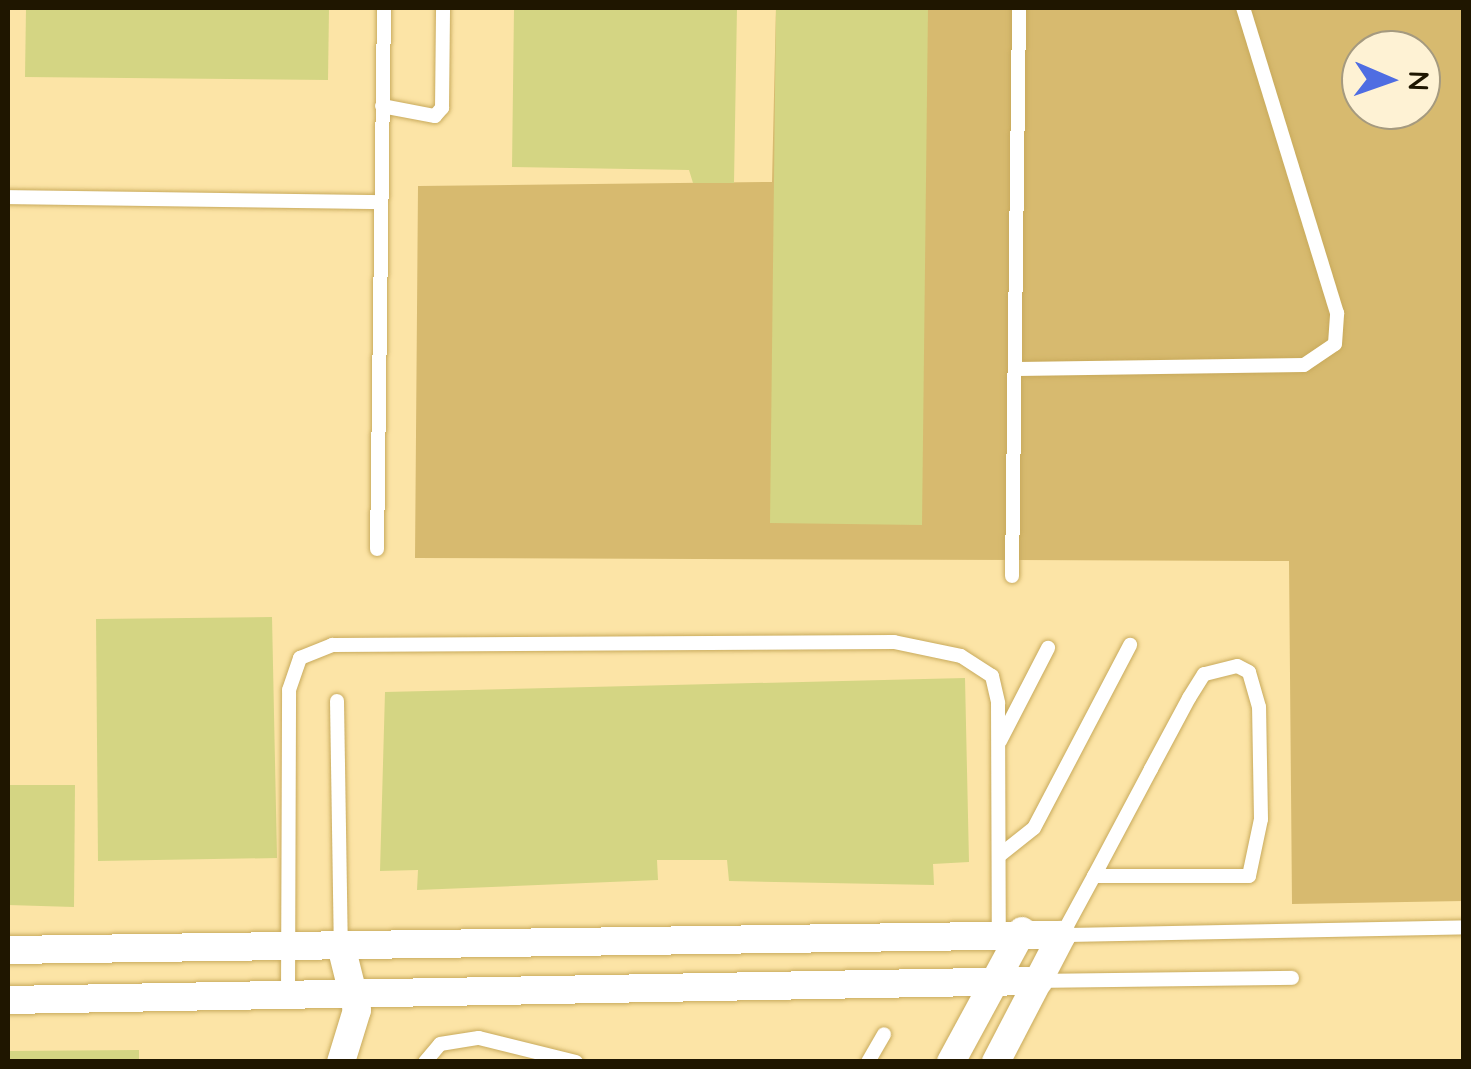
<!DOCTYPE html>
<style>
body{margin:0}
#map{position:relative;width:1471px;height:1069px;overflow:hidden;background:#fce4a6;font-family:Quicksand,sans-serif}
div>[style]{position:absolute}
.green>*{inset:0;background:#d7ba6f}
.building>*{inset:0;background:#d4d583}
.roads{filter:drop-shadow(0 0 2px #c8aa5c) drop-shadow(0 0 2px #c8aa5c)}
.service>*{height:14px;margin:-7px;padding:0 7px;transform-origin:7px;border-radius:7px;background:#fff}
.minor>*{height:28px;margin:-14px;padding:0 14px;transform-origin:14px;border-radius:14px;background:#fff}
span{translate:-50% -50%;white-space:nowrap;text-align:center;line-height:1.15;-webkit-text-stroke:9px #fef2d4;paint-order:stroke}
.frame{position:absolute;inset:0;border:10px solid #1f1600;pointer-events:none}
.north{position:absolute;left:1341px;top:30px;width:100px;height:100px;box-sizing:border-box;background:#fef2d4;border:2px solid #a59a7f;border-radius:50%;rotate:92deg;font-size:28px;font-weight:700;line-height:40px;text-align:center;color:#1f1600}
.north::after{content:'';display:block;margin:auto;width:35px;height:45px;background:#4f6de2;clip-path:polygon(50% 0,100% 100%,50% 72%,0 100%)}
</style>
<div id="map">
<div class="green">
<i style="clip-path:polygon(evenodd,776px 8px,1463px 8px,1463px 901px,1292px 904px,1289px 561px,415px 558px,418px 186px,772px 182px,776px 8px,1361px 50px,1421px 50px,1421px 110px,1361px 110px,1361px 50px)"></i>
</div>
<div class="building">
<i style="clip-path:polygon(26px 8px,329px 8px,328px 80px,25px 77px)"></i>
<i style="clip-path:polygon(514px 8px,737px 8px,734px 183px,693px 183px,689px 170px,512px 167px)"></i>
<i style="clip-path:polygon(776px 8px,928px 8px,922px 525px,770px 523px)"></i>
<i style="clip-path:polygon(272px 617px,277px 858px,98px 861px,96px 619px)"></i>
<i style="clip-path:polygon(965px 678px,969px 862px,933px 864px,934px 885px,729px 881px,727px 860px,657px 860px,658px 880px,417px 890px,418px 870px,380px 871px,385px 692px)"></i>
<i style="clip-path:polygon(8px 785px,75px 785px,74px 907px,8px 905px)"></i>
<i style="clip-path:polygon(139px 1050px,139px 1062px,8px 1062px,8px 1051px)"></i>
</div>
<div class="roads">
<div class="service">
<i style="left:382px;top:106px;width:54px;rotate:10.7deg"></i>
<i style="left:435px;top:116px;width:11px;rotate:-49deg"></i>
<i style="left:442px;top:108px;width:100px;rotate:-89.4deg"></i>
<i style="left:8px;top:197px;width:373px;rotate:0.8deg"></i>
<i style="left:1017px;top:369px;width:287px;rotate:-0.8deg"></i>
<i style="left:1304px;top:365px;width:37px;rotate:-34deg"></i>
<i style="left:1335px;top:344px;width:31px;rotate:-86deg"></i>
<i style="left:1337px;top:313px;width:319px;rotate:-107.1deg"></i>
<i style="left:377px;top:549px;width:541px;rotate:-89.26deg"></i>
<i style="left:1012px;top:576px;width:568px;rotate:-89.29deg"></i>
<i style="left:337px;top:701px;width:245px;rotate:89.1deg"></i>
<i style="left:1000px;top:741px;width:105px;rotate:-62.7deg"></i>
<i style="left:1000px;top:855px;width:43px;rotate:-38.5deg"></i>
<i style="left:1034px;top:828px;width:207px;rotate:-62.3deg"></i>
<i style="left:1094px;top:876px;width:155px"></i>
<i style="left:1249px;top:876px;width:58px;rotate:-78.1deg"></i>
<i style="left:1261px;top:819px;width:112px;rotate:-91deg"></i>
<i style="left:1259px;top:707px;width:36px;rotate:-106deg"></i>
<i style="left:1249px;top:672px;width:13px;rotate:-153deg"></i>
<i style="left:1237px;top:666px;width:34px;rotate:166deg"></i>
<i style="left:1204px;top:674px;width:28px;rotate:122deg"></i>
<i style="left:1189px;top:698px;width:81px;rotate:118.2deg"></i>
<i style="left:1151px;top:769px;width:121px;rotate:118deg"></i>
<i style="left:1094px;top:876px;width:67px;rotate:118.5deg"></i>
<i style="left:1062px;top:935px;width:402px;rotate:-1.1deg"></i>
<i style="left:1039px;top:981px;width:253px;rotate:-0.7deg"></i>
<i style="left:288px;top:996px;width:306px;rotate:-89.8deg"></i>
<i style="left:289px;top:690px;width:34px;rotate:-71deg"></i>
<i style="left:300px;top:658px;width:35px;rotate:-22deg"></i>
<i style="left:332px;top:645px;width:562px;rotate:-0.31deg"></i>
<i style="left:894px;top:642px;width:68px;rotate:11.8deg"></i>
<i style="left:961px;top:656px;width:37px;rotate:33deg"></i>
<i style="left:992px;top:676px;width:28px;rotate:77deg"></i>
<i style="left:998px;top:703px;width:230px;rotate:89.8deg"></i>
<i style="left:425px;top:1062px;width:23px;rotate:-50deg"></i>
<i style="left:440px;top:1044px;width:39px;rotate:-9deg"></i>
<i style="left:479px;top:1038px;width:100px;rotate:13.9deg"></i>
<i style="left:868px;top:1062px;width:32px;rotate:-60deg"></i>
</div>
<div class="minor">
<i style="left:8px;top:950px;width:1054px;rotate:-0.82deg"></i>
<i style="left:1062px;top:935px;width:143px;rotate:117.5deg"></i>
<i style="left:8px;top:1000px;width:1031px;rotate:-1.06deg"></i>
<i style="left:341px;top:1062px;width:54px;rotate:-72.9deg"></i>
<i style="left:357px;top:1010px;width:66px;rotate:-104deg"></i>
<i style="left:951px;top:1062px;width:149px;rotate:-61.5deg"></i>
</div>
</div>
<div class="frame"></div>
<div class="north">N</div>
</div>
